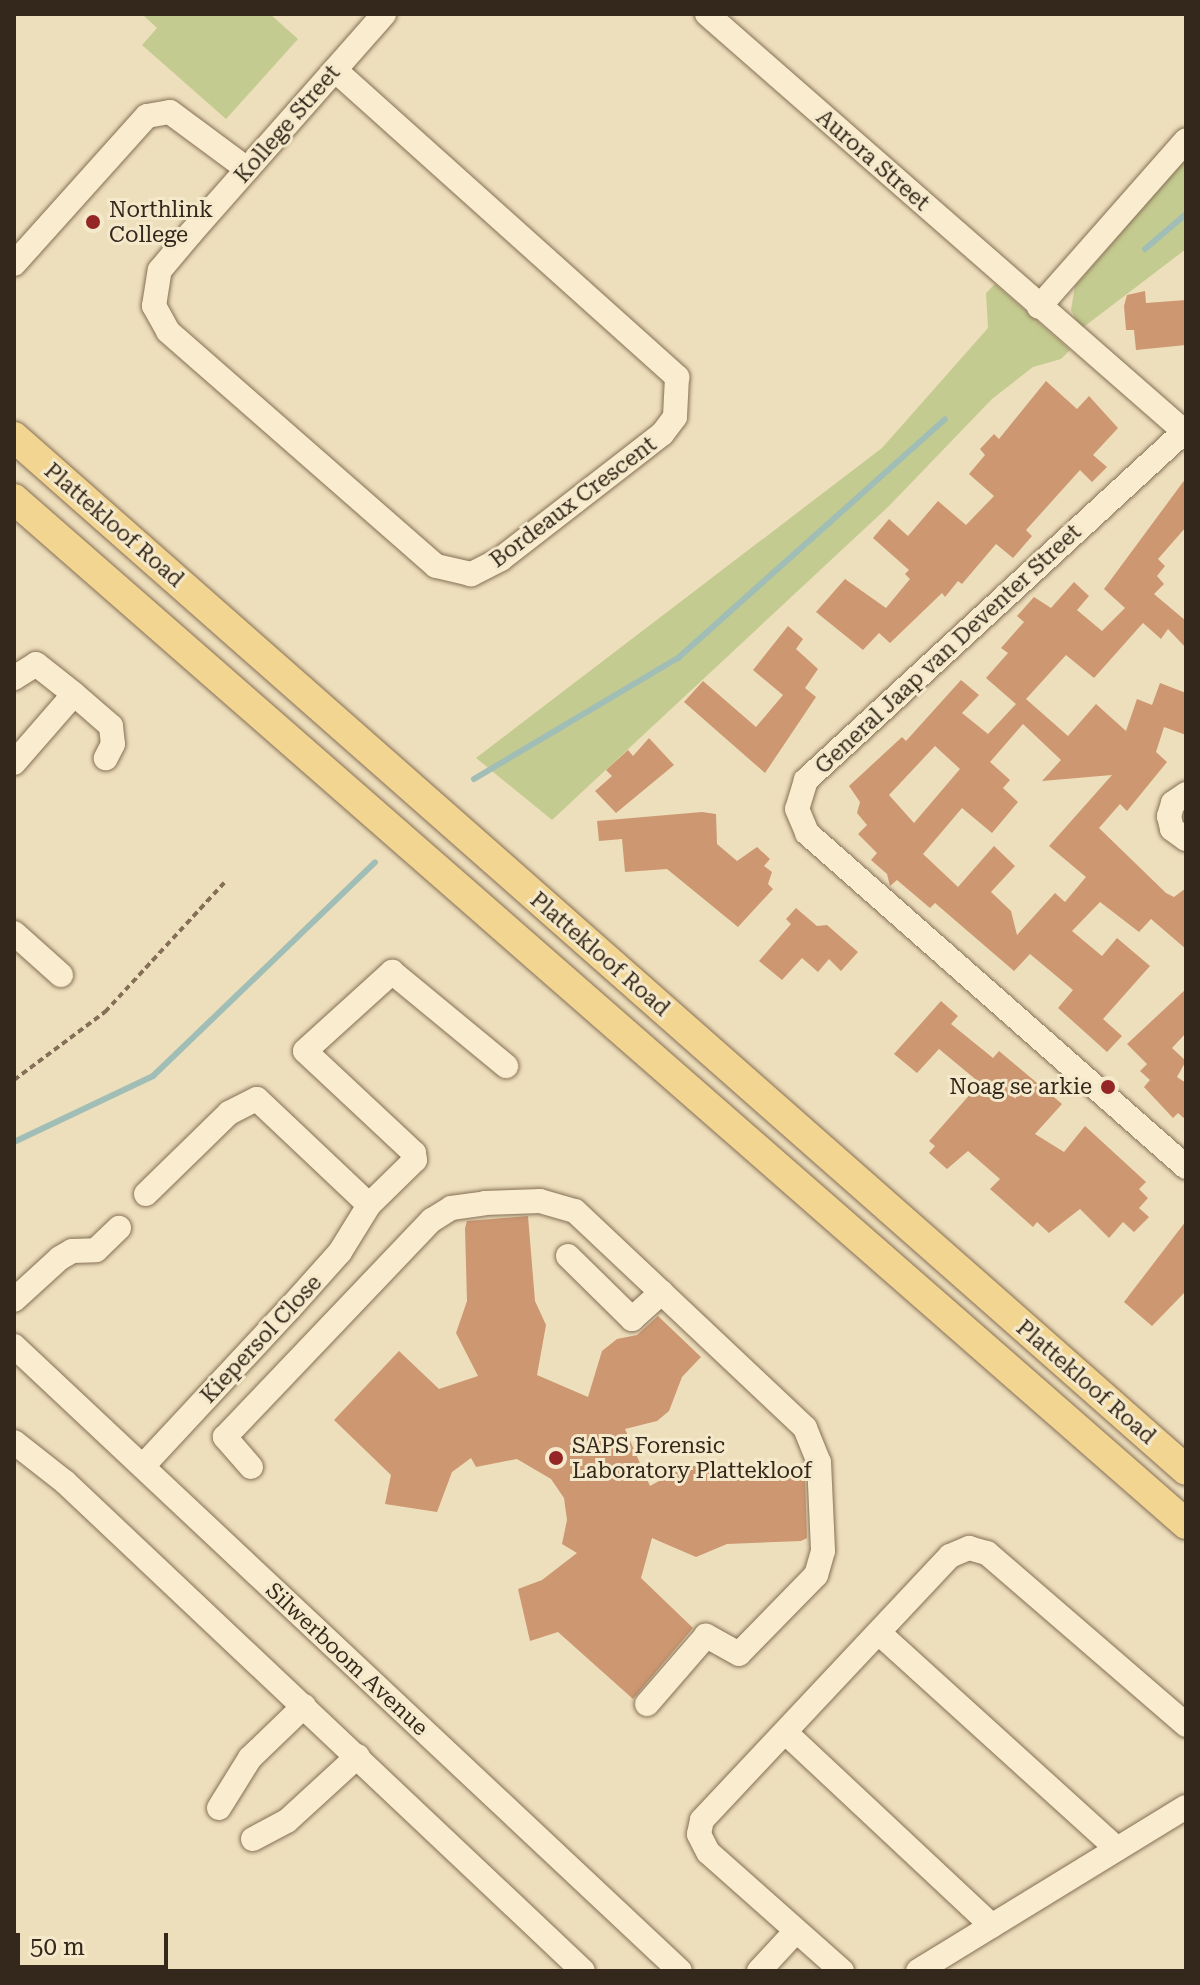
<!DOCTYPE html>
<style>
body{margin:0}
#map{position:relative;width:1200px;height:1985px;overflow:hidden;background:#eedfbc;font-family:"Roboto Serif",serif}
div>[style]{position:absolute}
.green>*{inset:0;background:#c4cb90}
.stream>*{height:6px;margin:-3px;padding:0 3px;transform-origin:3px;border-radius:3px;background:#a0beb6}
.building>*{inset:0;background:#cc9771}
.path>*{height:4px;margin-top:-2px;transform-origin:0;background:repeating-linear-gradient(90deg,#856f56 0 6px,transparent 0 10px)}
.roads{filter:drop-shadow(0 0 2px #856f56) drop-shadow(0 0 2px #856f56)}
.minor>*{height:24px;margin:-12px;padding:0 12px;transform-origin:12px;border-radius:12px;background:#f9eccf}
.major>*{height:30px;margin:-15px;padding:0 15px;transform-origin:15px;border-radius:15px;background:#f3d592}
.dots>*{width:22px;height:22px;translate:-50% -50%;box-sizing:border-box;border:4px solid #f5e9cb;border-radius:50%}
span{translate:-50% -50%;white-space:nowrap;text-align:center;line-height:1.15;-webkit-text-stroke:6px #f5e9cb;paint-order:stroke}
.street-label{font-size:22px;color:#34271b}
.poi-label{font-size:22px;color:#34271b}
.left{translate:0 -50%;text-align:left}
.right{translate:-100% -50%;text-align:right}
.frame{position:absolute;inset:0;border:16px solid #34271b;pointer-events:none}
.scale{position:absolute;left:16px;top:1933px;width:152px;height:36px;box-sizing:border-box;border:4px solid #34271b;border-top:0;padding-left:10px;font-size:24px;line-height:28px;white-space:nowrap;color:#34271b;-webkit-text-stroke:6px #f5e9cb;paint-order:stroke}
</style>
<div id="map">
<div class="green">
<i style="clip-path:polygon(142px 14px,270px 14px,298px 39px,226px 119px,142px 45px,157px 28px)"></i>
<i style="clip-path:polygon(1186px 158px,1186px 249px,1081px 329px,1071px 310px,1075px 286px)"></i>
<i style="clip-path:polygon(995px 284px,1070px 350px,1061px 359px,1033px 367px,992px 399px,889px 506px,552px 820px,476px 758px,882px 448px,988px 328px,986px 293px)"></i>
</div>
<div class="stream">
<i style="left:1145px;top:249px;width:54px;rotate:-40.5deg"></i>
<i style="left:474px;top:779px;width:237px;rotate:-30.7deg"></i>
<i style="left:678px;top:658px;width:358px;rotate:-41.8deg"></i>
<i style="left:14px;top:1142px;width:154px;rotate:-25.4deg"></i>
<i style="left:153px;top:1076px;width:308px;rotate:-43.9deg"></i>
</div>
<div class="building">
<i style="clip-path:polygon(1145px 291px,1146px 303px,1186px 300px,1186px 345px,1136px 350px,1134px 330px,1126px 330px,1124px 306px,1127px 295px)"></i>
<i style="clip-path:polygon(1046px 381px,1077px 409px,1089px 396px,1118px 428px,1093px 455px,1107px 467px,1092px 482px,1080px 470px,1026px 530px,1032px 536px,1013px 558px,996px 544px,962px 584px,958px 581px,945px 597px,942px 593px,890px 643px,879px 633px,863px 650px,816px 612px,845px 579px,886px 608px,910px 579px,905px 574px,909px 570px,873px 538px,889px 519px,908px 536px,938px 501px,966px 525px,994px 496px,969px 474px,985px 455px,980px 449px,994px 434px,999px 439px)"></i>
<i style="clip-path:polygon(evenodd,1186px 478px,1186px 527px,1158px 559px,1165px 566px,1157px 576px,1164px 584px,1154px 594px,1186px 621px,1186px 648px,1168px 629px,1161px 639px,1143px 623px,1094px 678px,1066px 655px,1026px 699px,1068px 736px,1096px 704px,1126px 731px,1137px 699px,1152px 705px,1160px 683px,1186px 693px,1186px 735px,1164px 727px,1156px 752px,1167px 762px,1127px 811px,1120px 804px,1099px 828px,1166px 893px,1174px 897px,1186px 888px,1186px 949px,1151px 919px,1139px 932px,1100px 902px,1072px 931px,1102px 956px,1117px 938px,1150px 966px,1103px 1019px,1122px 1036px,1107px 1052px,1058px 1008px,1073px 990px,1030px 954px,1014px 971px,935px 903px,930px 908px,897px 880px,890px 886px,887px 874px,871px 860px,877px 853px,858px 834px,867px 825px,857px 813px,860px 802px,849px 786px,902px 737px,906px 741px,961px 680px,979px 695px,962px 713px,988px 734px,1016px 704px,986px 678px,1008px 653px,1001px 648px,1024px 622px,1017px 616px,1034px 597px,1051px 608px,1074px 582px,1089px 596px,1077px 610px,1102px 631px,1125px 608px,1104px 589px,1186px 478px,1023px 724px,1061px 760px,1042px 781px,1112px 775px,1049px 846px,1086px 877px,1065px 902px,1055px 893px,1017px 935px,1011px 911px,991px 892px,1015px 866px,994px 846px,958px 887px,923px 854px,962px 808px,992px 833px,1018px 802px,1003px 788px,1010px 780px,990px 762px,1023px 724px,1186px 478px,935px 746px,960px 769px,914px 823px,889px 795px,935px 746px)"></i>
<i style="clip-path:polygon(788px 626px,803px 639px,796px 649px,818px 669px,805px 688px,816px 697px,765px 773px,684px 702px,703px 681px,756px 727px,783px 695px,753px 670px)"></i>
<i style="clip-path:polygon(649px 738px,674px 765px,616px 813px,595px 791px,612px 776px,606px 770px,628px 750px,633px 756px)"></i>
<i style="clip-path:polygon(702px 812px,716px 814px,717px 844px,737px 861px,757px 847px,770px 859px,764px 866px,772px 872px,768px 884px,773px 889px,738px 927px,667px 869px,625px 872px,622px 839px,599px 841px,597px 821px)"></i>
<i style="clip-path:polygon(796px 908px,817px 926px,827px 925px,858px 952px,841px 971px,829px 959px,818px 972px,802px 958px,782px 980px,759px 961px,791px 924px,786px 919px)"></i>
<i style="clip-path:polygon(1186px 989px,1186px 1033px,1172px 1048px,1186px 1061px,1177px 1077px,1186px 1083px,1186px 1120px,1178px 1113px,1173px 1118px,1144px 1087px,1150px 1080px,1140px 1071px,1147px 1064px,1127px 1044px)"></i>
<i style="clip-path:polygon(941px 1001px,958px 1016px,951px 1024px,993px 1058px,999px 1051px,1062px 1104px,1035px 1134px,1064px 1152px,1085px 1126px,1146px 1182px,1139px 1189px,1148px 1198px,1139px 1208px,1149px 1217px,1134px 1232px,1123px 1222px,1109px 1238px,1080px 1209px,1049px 1233px,1037px 1222px,1033px 1227px,990px 1189px,1000px 1179px,968px 1151px,947px 1169px,929px 1153px,935px 1146px,929px 1141px,980px 1083px,939px 1049px,917px 1073px,894px 1054px)"></i>
<i style="clip-path:polygon(528px 1216px,535px 1301px,546px 1325px,537px 1375px,588px 1397px,602px 1351px,617px 1339px,637px 1335px,658px 1316px,701px 1357px,682px 1377px,669px 1411px,657px 1421px,625px 1429px,650px 1486px,684px 1467px,698px 1465px,724px 1476px,805px 1477px,807px 1538px,801px 1541px,727px 1544px,696px 1557px,652px 1538px,641px 1578px,693px 1628px,633px 1699px,558px 1632px,530px 1641px,518px 1589px,542px 1580px,577px 1553px,562px 1544px,567px 1520px,564px 1498px,551px 1479px,517px 1459px,476px 1467px,471px 1458px,452px 1472px,437px 1512px,385px 1504px,391px 1475px,334px 1420px,399px 1351px,439px 1389px,478px 1376px,456px 1333px,467px 1301px,465px 1228px,467px 1221px)"></i>
<i style="clip-path:polygon(1186px 1221px,1186px 1291px,1152px 1326px,1124px 1302px)"></i>
</div>
<div class="path">
<i style="left:14px;top:1080px;width:114px;rotate:-36.8deg"></i>
<i style="left:105px;top:1012px;width:178px;rotate:-47.3deg"></i>
</div>
<div class="roads">
<div class="minor">
<i style="left:707px;top:14px;width:636px;rotate:41.18deg"></i>
<i style="left:335px;top:70px;width:460px;rotate:41.9deg"></i>
<i style="left:677px;top:377px;width:40px;rotate:92.9deg"></i>
<i style="left:675px;top:417px;width:21px;rotate:127deg"></i>
<i style="left:662px;top:434px;width:204px;rotate:142.2deg"></i>
<i style="left:501px;top:559px;width:34px;rotate:153deg"></i>
<i style="left:471px;top:574px;width:36px;rotate:-167deg"></i>
<i style="left:436px;top:566px;width:356px;rotate:-138.8deg"></i>
<i style="left:168px;top:331px;width:29px;rotate:-119deg"></i>
<i style="left:154px;top:306px;width:36px;rotate:-81deg"></i>
<i style="left:160px;top:270px;width:48px;rotate:-50deg"></i>
<i style="left:191px;top:233px;width:292px;rotate:-48.6deg"></i>
<i style="left:14px;top:264px;width:199px;rotate:-48.1deg"></i>
<i style="left:147px;top:116px;width:23px;rotate:-10deg"></i>
<i style="left:170px;top:112px;width:96px;rotate:36.5deg"></i>
<i style="left:1039px;top:307px;width:222px;rotate:-48.6deg"></i>
<i style="left:1186px;top:430px;width:517px;rotate:137.35deg"></i>
<i style="left:806px;top:780px;width:30px;rotate:107deg"></i>
<i style="left:797px;top:809px;width:26px;rotate:67deg"></i>
<i style="left:807px;top:833px;width:505px;rotate:41.39deg"></i>
<i style="left:14px;top:678px;width:26px;rotate:-32deg"></i>
<i style="left:36px;top:664px;width:48px;rotate:38.3deg"></i>
<i style="left:74px;top:694px;width:49px;rotate:40.9deg"></i>
<i style="left:111px;top:726px;width:18px;rotate:84deg"></i>
<i style="left:113px;top:744px;width:16px;rotate:117deg"></i>
<i style="left:14px;top:763px;width:91px;rotate:-49deg"></i>
<i style="left:1186px;top:794px;width:16px;rotate:145deg"></i>
<i style="left:1173px;top:803px;width:14px;rotate:107deg"></i>
<i style="left:1169px;top:816px;width:13px;rotate:77deg"></i>
<i style="left:1172px;top:829px;width:17px;rotate:36deg"></i>
<i style="left:14px;top:933px;width:63px;rotate:41.8deg"></i>
<i style="left:146px;top:1194px;width:116px;rotate:-44.3deg"></i>
<i style="left:229px;top:1113px;width:31px;rotate:-27deg"></i>
<i style="left:257px;top:1099px;width:154px;rotate:43.4deg"></i>
<i style="left:568px;top:1256px;width:90px;rotate:44.5deg"></i>
<i style="left:632px;top:1319px;width:40px;rotate:-42deg"></i>
<i style="left:14px;top:1300px;width:62px;rotate:-42.4deg"></i>
<i style="left:60px;top:1258px;width:14px;rotate:-30deg"></i>
<i style="left:72px;top:1251px;width:24px;rotate:-2deg"></i>
<i style="left:96px;top:1250px;width:32px;rotate:-44deg"></i>
<i style="left:14px;top:1346px;width:913px;rotate:43.18deg"></i>
<i style="left:14px;top:1442px;width:65px;rotate:38.1deg"></i>
<i style="left:65px;top:1482px;width:712px;rotate:43.35deg"></i>
<i style="left:143px;top:1466px;width:216px;rotate:-47.1deg"></i>
<i style="left:290px;top:1308px;width:75px;rotate:-48.2deg"></i>
<i style="left:340px;top:1252px;width:55px;rotate:-58.3deg"></i>
<i style="left:369px;top:1205px;width:64px;rotate:-44.4deg"></i>
<i style="left:415px;top:1160px;width:7px;rotate:-98deg"></i>
<i style="left:414px;top:1153px;width:149px;rotate:-136.9deg"></i>
<i style="left:305px;top:1051px;width:118px;rotate:-42.2deg"></i>
<i style="left:392px;top:972px;width:148px;rotate:39.5deg"></i>
<i style="left:251px;top:1467px;width:40px;rotate:-131deg"></i>
<i style="left:225px;top:1437px;width:300px;rotate:-46.4deg"></i>
<i style="left:432px;top:1220px;width:22px;rotate:-32deg"></i>
<i style="left:451px;top:1208px;width:34px;rotate:-8deg"></i>
<i style="left:485px;top:1203px;width:55px;rotate:-2.1deg"></i>
<i style="left:540px;top:1201px;width:36px;rotate:16deg"></i>
<i style="left:575px;top:1211px;width:316px;rotate:43.3deg"></i>
<i style="left:805px;top:1428px;width:37px;rotate:68deg"></i>
<i style="left:819px;top:1462px;width:89px;rotate:87.4deg"></i>
<i style="left:823px;top:1551px;width:25px;rotate:106deg"></i>
<i style="left:816px;top:1575px;width:110px;rotate:134.3deg"></i>
<i style="left:739px;top:1654px;width:38px;rotate:-151deg"></i>
<i style="left:706px;top:1636px;width:90px;rotate:130.9deg"></i>
<i style="left:879px;top:1633px;width:321px;rotate:42.2deg"></i>
<i style="left:786px;top:1733px;width:282px;rotate:43.1deg"></i>
<i style="left:219px;top:1808px;width:59px;rotate:-58.2deg"></i>
<i style="left:250px;top:1758px;width:75px;rotate:-43.9deg"></i>
<i style="left:253px;top:1839px;width:38px;rotate:-28deg"></i>
<i style="left:287px;top:1821px;width:96px;rotate:-42.5deg"></i>
<i style="left:759px;top:1971px;width:54px;rotate:-47.2deg"></i>
<i style="left:842px;top:1971px;width:179px;rotate:-138.4deg"></i>
<i style="left:708px;top:1852px;width:20px;rotate:-117deg"></i>
<i style="left:699px;top:1834px;width:14px;rotate:-78deg"></i>
<i style="left:702px;top:1820px;width:362px;rotate:-46.8deg"></i>
<i style="left:950px;top:1556px;width:21px;rotate:-23deg"></i>
<i style="left:969px;top:1548px;width:19px;rotate:16deg"></i>
<i style="left:987px;top:1553px;width:263px;rotate:40.8deg"></i>
<i style="left:918px;top:1971px;width:314px;rotate:-31.5deg"></i>
</div>
<div class="major">
<i style="left:14px;top:437px;width:1562px;rotate:41.39deg"></i>
<i style="left:14px;top:499px;width:1557px;rotate:41.17deg"></i>
</div>
</div>
<div class="dots">
<i style="left:93px;top:222px;background:#942626"></i>
<i style="left:1108px;top:1087px;background:#942626"></i>
<i style="left:556px;top:1458px;background:#942626"></i>
</div>
<div class="street-label">
<span style="left:287px;top:124px;rotate:-49deg">Kollege Street</span>
<span style="left:873px;top:160px;rotate:41deg">Aurora Street</span>
<span style="left:573px;top:502px;rotate:-37deg">Bordeaux Crescent</span>
<span style="left:114px;top:525px;rotate:41deg">Plattekloof Road</span>
<span style="left:948px;top:649px;rotate:-43deg">General Jaap van Deventer Street</span>
<span style="left:600px;top:954px;rotate:41deg">Plattekloof Road</span>
<span style="left:261px;top:1339px;rotate:-47deg">Kiepersol Close</span>
<span style="left:1086px;top:1382px;rotate:41deg">Plattekloof Road</span>
<span style="left:347px;top:1659px;rotate:43deg">Silwerboom Avenue</span>
</div>
<div class="poi-label">
<span class="left" style="left:109px;top:222px">Northlink<br>College</span>
<span class="right" style="left:1092px;top:1087px">Noag se arkie</span>
<span class="left" style="left:572px;top:1458px">SAPS Forensic<br>Laboratory Plattekloof</span>
</div>
<div class="frame"></div>
<div class="scale">50 m</div>
</div>
